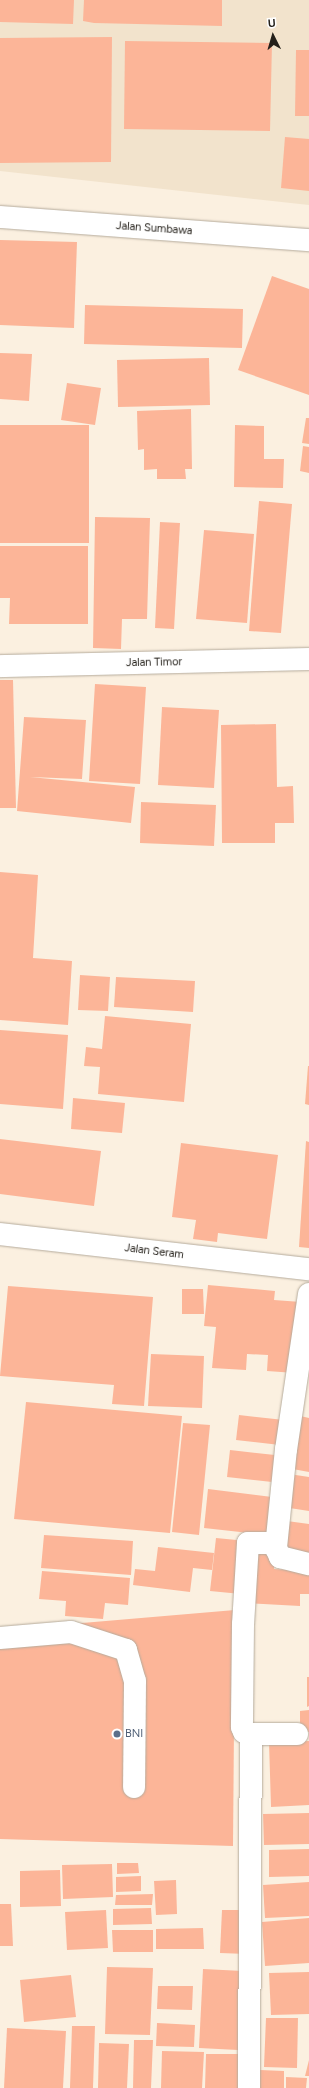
<!DOCTYPE html>
<style>
body{margin:0}
#map{position:relative;width:309px;height:2088px;overflow:hidden;background:#fbf0e0;font-family:Figtree,sans-serif}
div>[style]{position:absolute}
.built>*{inset:0;background:#f2e3cc}
.building>*{inset:0;background:#fcb598}
.roads{filter:drop-shadow(0 0 1px #b5ab9c) drop-shadow(0 0 1px #b5ab9c)}
.minor>*{height:22px;margin:-11px;padding:0 11px;transform-origin:11px;border-radius:11px;background:#fff}
.major>*{height:22px;margin:-11px;padding:0 11px;transform-origin:11px;border-radius:11px;background:#fff}
.dots>*{width:11px;height:11px;translate:-50% -50%;box-sizing:border-box;border:2px solid #fff;border-radius:50%}
span{translate:-50% -50%;white-space:nowrap;text-align:center;line-height:1.15;-webkit-text-stroke:3px #fff;paint-order:stroke}
.street-label{font-size:11px;color:#24201a}
.service-label{font-size:11px;color:#4e5e75}
.left{translate:0 -50%;text-align:left}
.north{position:absolute;left:253px;top:16px;width:40px;height:40px;-webkit-text-stroke:3px #fff;paint-order:stroke;rotate:355deg;font-size:11px;font-weight:700;line-height:16px;text-align:center;color:#24201a}
.north::after{content:'';display:block;margin:auto;width:14px;height:18px;background:#24201a;clip-path:polygon(50% 0,100% 100%,50% 72%,0 100%)}
</style>
<div id="map">
<div class="built">
<i style="clip-path:polygon(0 0,309px 0,309px 205px,0 171px)"></i>
</div>
<div class="building">
<i style="clip-path:polygon(0 0,74px 0,73px 24px,0 22px)"></i>
<i style="clip-path:polygon(84px 0,222px 0,222px 26px,94px 23px,83px 21px)"></i>
<i style="clip-path:polygon(112px 37px,111px 162px,0 163px,0 38px)"></i>
<i style="clip-path:polygon(125px 41px,272px 43px,270px 131px,124px 129px)"></i>
<i style="clip-path:polygon(296px 50px,309px 50px,309px 116px,295px 116px)"></i>
<i style="clip-path:polygon(285px 137px,309px 139px,309px 191px,281px 188px)"></i>
<i style="clip-path:polygon(0 240px,77px 242px,74px 328px,0 325px)"></i>
<i style="clip-path:polygon(272px 276px,309px 289px,309px 395px,238px 370px)"></i>
<i style="clip-path:polygon(85px 305px,243px 309px,242px 348px,84px 344px)"></i>
<i style="clip-path:polygon(0 353px,32px 354px,29px 401px,0 399px)"></i>
<i style="clip-path:polygon(209px 358px,210px 405px,118px 407px,117px 360px)"></i>
<i style="clip-path:polygon(67px 383px,101px 388px,95px 425px,61px 420px)"></i>
<i style="clip-path:polygon(191px 409px,192px 469px,185px 469px,186px 479px,157px 479px,157px 469px,144px 470px,144px 449px,138px 450px,137px 411px)"></i>
<i style="clip-path:polygon(306px 418px,309px 418px,309px 444px,302px 443px)"></i>
<i style="clip-path:polygon(0 425px,89px 425px,89px 543px,0 543px)"></i>
<i style="clip-path:polygon(235px 425px,264px 426px,264px 459px,284px 459px,283px 488px,234px 487px)"></i>
<i style="clip-path:polygon(303px 446px,309px 447px,309px 473px,300px 471px)"></i>
<i style="clip-path:polygon(259px 501px,292px 504px,281px 633px,249px 631px)"></i>
<i style="clip-path:polygon(95px 517px,150px 518px,147px 619px,122px 619px,121px 649px,93px 648px)"></i>
<i style="clip-path:polygon(160px 522px,180px 523px,174px 629px,155px 628px)"></i>
<i style="clip-path:polygon(204px 530px,254px 534px,247px 623px,196px 619px)"></i>
<i style="clip-path:polygon(0 546px,88px 546px,88px 624px,9px 624px,10px 598px,0 598px)"></i>
<i style="clip-path:polygon(0 680px,13px 680px,16px 808px,0 808px)"></i>
<i style="clip-path:polygon(95px 684px,146px 687px,140px 784px,89px 781px)"></i>
<i style="clip-path:polygon(162px 707px,219px 710px,214px 788px,158px 785px)"></i>
<i style="clip-path:polygon(24px 717px,86px 720px,82px 779px,30px 777px,135px 787px,131px 823px,17px 811px)"></i>
<i style="clip-path:polygon(276px 724px,277px 787px,293px 786px,294px 823px,275px 823px,275px 843px,222px 843px,221px 725px)"></i>
<i style="clip-path:polygon(141px 802px,216px 805px,214px 846px,140px 843px)"></i>
<i style="clip-path:polygon(0 872px,38px 875px,33px 958px,72px 961px,68px 1025px,0 1020px)"></i>
<i style="clip-path:polygon(80px 975px,110px 977px,108px 1011px,78px 1010px)"></i>
<i style="clip-path:polygon(116px 977px,195px 981px,193px 1012px,114px 1007px)"></i>
<i style="clip-path:polygon(105px 1016px,191px 1024px,184px 1102px,98px 1094px,100px 1067px,84px 1066px,86px 1047px,102px 1049px)"></i>
<i style="clip-path:polygon(0 1030px,68px 1035px,63px 1109px,0 1104px)"></i>
<i style="clip-path:polygon(308px 1066px,309px 1066px,309px 1105px,305px 1104px)"></i>
<i style="clip-path:polygon(73px 1098px,125px 1103px,122px 1133px,71px 1129px)"></i>
<i style="clip-path:polygon(0 1139px,101px 1151px,94px 1206px,0 1194px)"></i>
<i style="clip-path:polygon(306px 1141px,309px 1142px,309px 1248px,299px 1247px)"></i>
<i style="clip-path:polygon(181px 1143px,278px 1155px,267px 1239px,218px 1233px,217px 1242px,193px 1239px,196px 1220px,172px 1217px)"></i>
<i style="clip-path:polygon(208px 1285px,275px 1291px,274px 1300px,301px 1302px,295px 1373px,267px 1371px,268px 1355px,247px 1354px,246px 1370px,212px 1368px,216px 1327px,204px 1326px)"></i>
<i style="clip-path:polygon(8px 1286px,153px 1297px,144px 1406px,112px 1404px,114px 1385px,0 1376px)"></i>
<i style="clip-path:polygon(182px 1289px,203px 1289px,204px 1314px,182px 1314px)"></i>
<i style="clip-path:polygon(151px 1354px,204px 1356px,202px 1408px,148px 1406px)"></i>
<i style="clip-path:polygon(26px 1402px,182px 1416px,170px 1533px,14px 1519px)"></i>
<i style="clip-path:polygon(239px 1415px,284px 1420px,280px 1445px,236px 1440px)"></i>
<i style="clip-path:polygon(296px 1415px,309px 1418px,309px 1472px,287px 1468px)"></i>
<i style="clip-path:polygon(183px 1423px,210px 1425px,199px 1535px,172px 1532px)"></i>
<i style="clip-path:polygon(230px 1450px,284px 1456px,281px 1483px,227px 1477px)"></i>
<i style="clip-path:polygon(289px 1474px,309px 1477px,309px 1511px,283px 1507px)"></i>
<i style="clip-path:polygon(208px 1489px,280px 1498px,276px 1536px,204px 1528px)"></i>
<i style="clip-path:polygon(287px 1521px,309px 1524px,309px 1559px,281px 1554px)"></i>
<i style="clip-path:polygon(44px 1535px,133px 1541px,131px 1575px,41px 1568px)"></i>
<i style="clip-path:polygon(216px 1538px,247px 1541px,241px 1594px,210px 1591px)"></i>
<i style="clip-path:polygon(158px 1547px,214px 1553px,212px 1570px,193px 1568px,190px 1592px,133px 1585px,135px 1569px,155px 1571px)"></i>
<i style="clip-path:polygon(249px 1548px,275px 1549px,274px 1569px,309px 1571px,309px 1594px,300px 1594px,300px 1606px,246px 1603px)"></i>
<i style="clip-path:polygon(42px 1571px,130px 1578px,128px 1605px,105px 1603px,103px 1619px,65px 1616px,66px 1601px,39px 1599px)"></i>
<i style="clip-path:polygon(235px 1610px,233px 1846px,0 1839px,0 1630px)"></i>
<i style="clip-path:polygon(307px 1677px,309px 1677px,309px 1706px,307px 1707px)"></i>
<i style="clip-path:polygon(309px 1710px,309px 1732px,300px 1732px,300px 1711px)"></i>
<i style="clip-path:polygon(309px 1741px,309px 1805px,271px 1807px,269px 1743px)"></i>
<i style="clip-path:polygon(309px 1813px,309px 1844px,264px 1845px,263px 1814px)"></i>
<i style="clip-path:polygon(309px 1849px,309px 1876px,269px 1877px,269px 1850px)"></i>
<i style="clip-path:polygon(117px 1863px,138px 1863px,139px 1873px,117px 1874px)"></i>
<i style="clip-path:polygon(112px 1864px,113px 1897px,63px 1899px,62px 1865px)"></i>
<i style="clip-path:polygon(60px 1870px,61px 1906px,20px 1907px,20px 1871px)"></i>
<i style="clip-path:polygon(141px 1876px,141px 1891px,116px 1892px,116px 1877px)"></i>
<i style="clip-path:polygon(176px 1880px,177px 1914px,156px 1915px,154px 1881px)"></i>
<i style="clip-path:polygon(309px 1882px,309px 1916px,265px 1918px,263px 1885px)"></i>
<i style="clip-path:polygon(153px 1894px,152px 1905px,115px 1905px,116px 1895px)"></i>
<i style="clip-path:polygon(0 1904px,11px 1904px,13px 1946px,0 1946px)"></i>
<i style="clip-path:polygon(151px 1908px,152px 1924px,113px 1925px,113px 1909px)"></i>
<i style="clip-path:polygon(106px 1910px,108px 1948px,67px 1950px,65px 1912px)"></i>
<i style="clip-path:polygon(222px 1910px,248px 1910px,247px 1954px,220px 1953px)"></i>
<i style="clip-path:polygon(309px 1918px,309px 1963px,265px 1966px,262px 1922px)"></i>
<i style="clip-path:polygon(203px 1928px,204px 1949px,156px 1949px,156px 1929px)"></i>
<i style="clip-path:polygon(112px 1930px,153px 1930px,153px 1952px,113px 1952px)"></i>
<i style="clip-path:polygon(107px 1967px,153px 1968px,150px 2035px,105px 2034px)"></i>
<i style="clip-path:polygon(203px 1969px,243px 1971px,238px 2050px,199px 2048px)"></i>
<i style="clip-path:polygon(309px 1972px,309px 2014px,271px 2015px,269px 1973px)"></i>
<i style="clip-path:polygon(71px 1975px,76px 2017px,24px 2022px,20px 1980px)"></i>
<i style="clip-path:polygon(158px 1986px,193px 1986px,192px 2010px,157px 2009px)"></i>
<i style="clip-path:polygon(266px 2018px,298px 2018px,297px 2068px,264px 2067px)"></i>
<i style="clip-path:polygon(157px 2023px,195px 2025px,194px 2047px,156px 2046px)"></i>
<i style="clip-path:polygon(72px 2026px,95px 2026px,93px 2088px,70px 2088px)"></i>
<i style="clip-path:polygon(7px 2028px,66px 2031px,63px 2088px,4px 2088px)"></i>
<i style="clip-path:polygon(134px 2040px,153px 2040px,151px 2088px,133px 2088px)"></i>
<i style="clip-path:polygon(99px 2043px,129px 2044px,127px 2088px,98px 2088px)"></i>
<i style="clip-path:polygon(162px 2051px,204px 2052px,202px 2088px,161px 2088px)"></i>
<i style="clip-path:polygon(206px 2054px,243px 2054px,243px 2088px,205px 2088px)"></i>
<i style="clip-path:polygon(309px 2060px,309px 2076px,305px 2076px)"></i>
<i style="clip-path:polygon(260px 2070px,284px 2071px,284px 2088px,260px 2088px)"></i>
<i style="clip-path:polygon(286px 2077px,307px 2078px,306px 2088px,286px 2088px)"></i>
</div>
<div class="roads">
<div class="minor">
<i style="left:0;top:1234px;width:311px;rotate:6.5deg"></i>
<i style="left:309px;top:1294px;width:157px;rotate:98.4deg"></i>
<i style="left:286px;top:1449px;width:100px;rotate:95.8deg"></i>
<i style="left:276px;top:1548px;width:10px;rotate:66deg"></i>
<i style="left:280px;top:1557px;width:30px;rotate:14deg"></i>
<i style="left:276px;top:1543px;width:28px;rotate:180deg"></i>
<i style="left:248px;top:1543px;width:81px;rotate:93.5deg"></i>
<i style="left:243px;top:1624px;width:103px;rotate:90.6deg"></i>
<i style="left:242px;top:1727px;width:5px;rotate:68deg"></i>
<i style="left:244px;top:1732px;width:7px;rotate:16deg"></i>
<i style="left:251px;top:1734px;width:46px"></i>
<i style="left:0;top:1638px;width:71px;rotate:-4.8deg"></i>
<i style="left:71px;top:1632px;width:58px;rotate:18.1deg"></i>
<i style="left:126px;top:1650px;width:32px;rotate:74deg"></i>
<i style="left:135px;top:1681px;width:106px;rotate:90.5deg"></i>
<i style="left:249px;top:2088px;width:354px;rotate:-89.7deg"></i>
</div>
<div class="major">
<i style="left:0;top:217px;width:310px;rotate:4.3deg"></i>
<i style="left:0;top:666px;width:309px;rotate:-1.3deg"></i>
</div>
</div>
<div class="dots">
<i style="left:117px;top:1734px;background:#5c6f8a"></i>
</div>
<div class="street-label">
<span style="left:154px;top:229px;rotate:4deg">Jalan Sumbawa</span>
<span style="left:154px;top:663px;rotate:-1deg">Jalan Timor</span>
<span style="left:154px;top:1252px;rotate:7deg">Jalan Seram</span>
</div>
<div class="service-label">
<span class="left" style="left:125px;top:1734px">BNI</span>
</div>
<div class="north">U</div>
</div>
